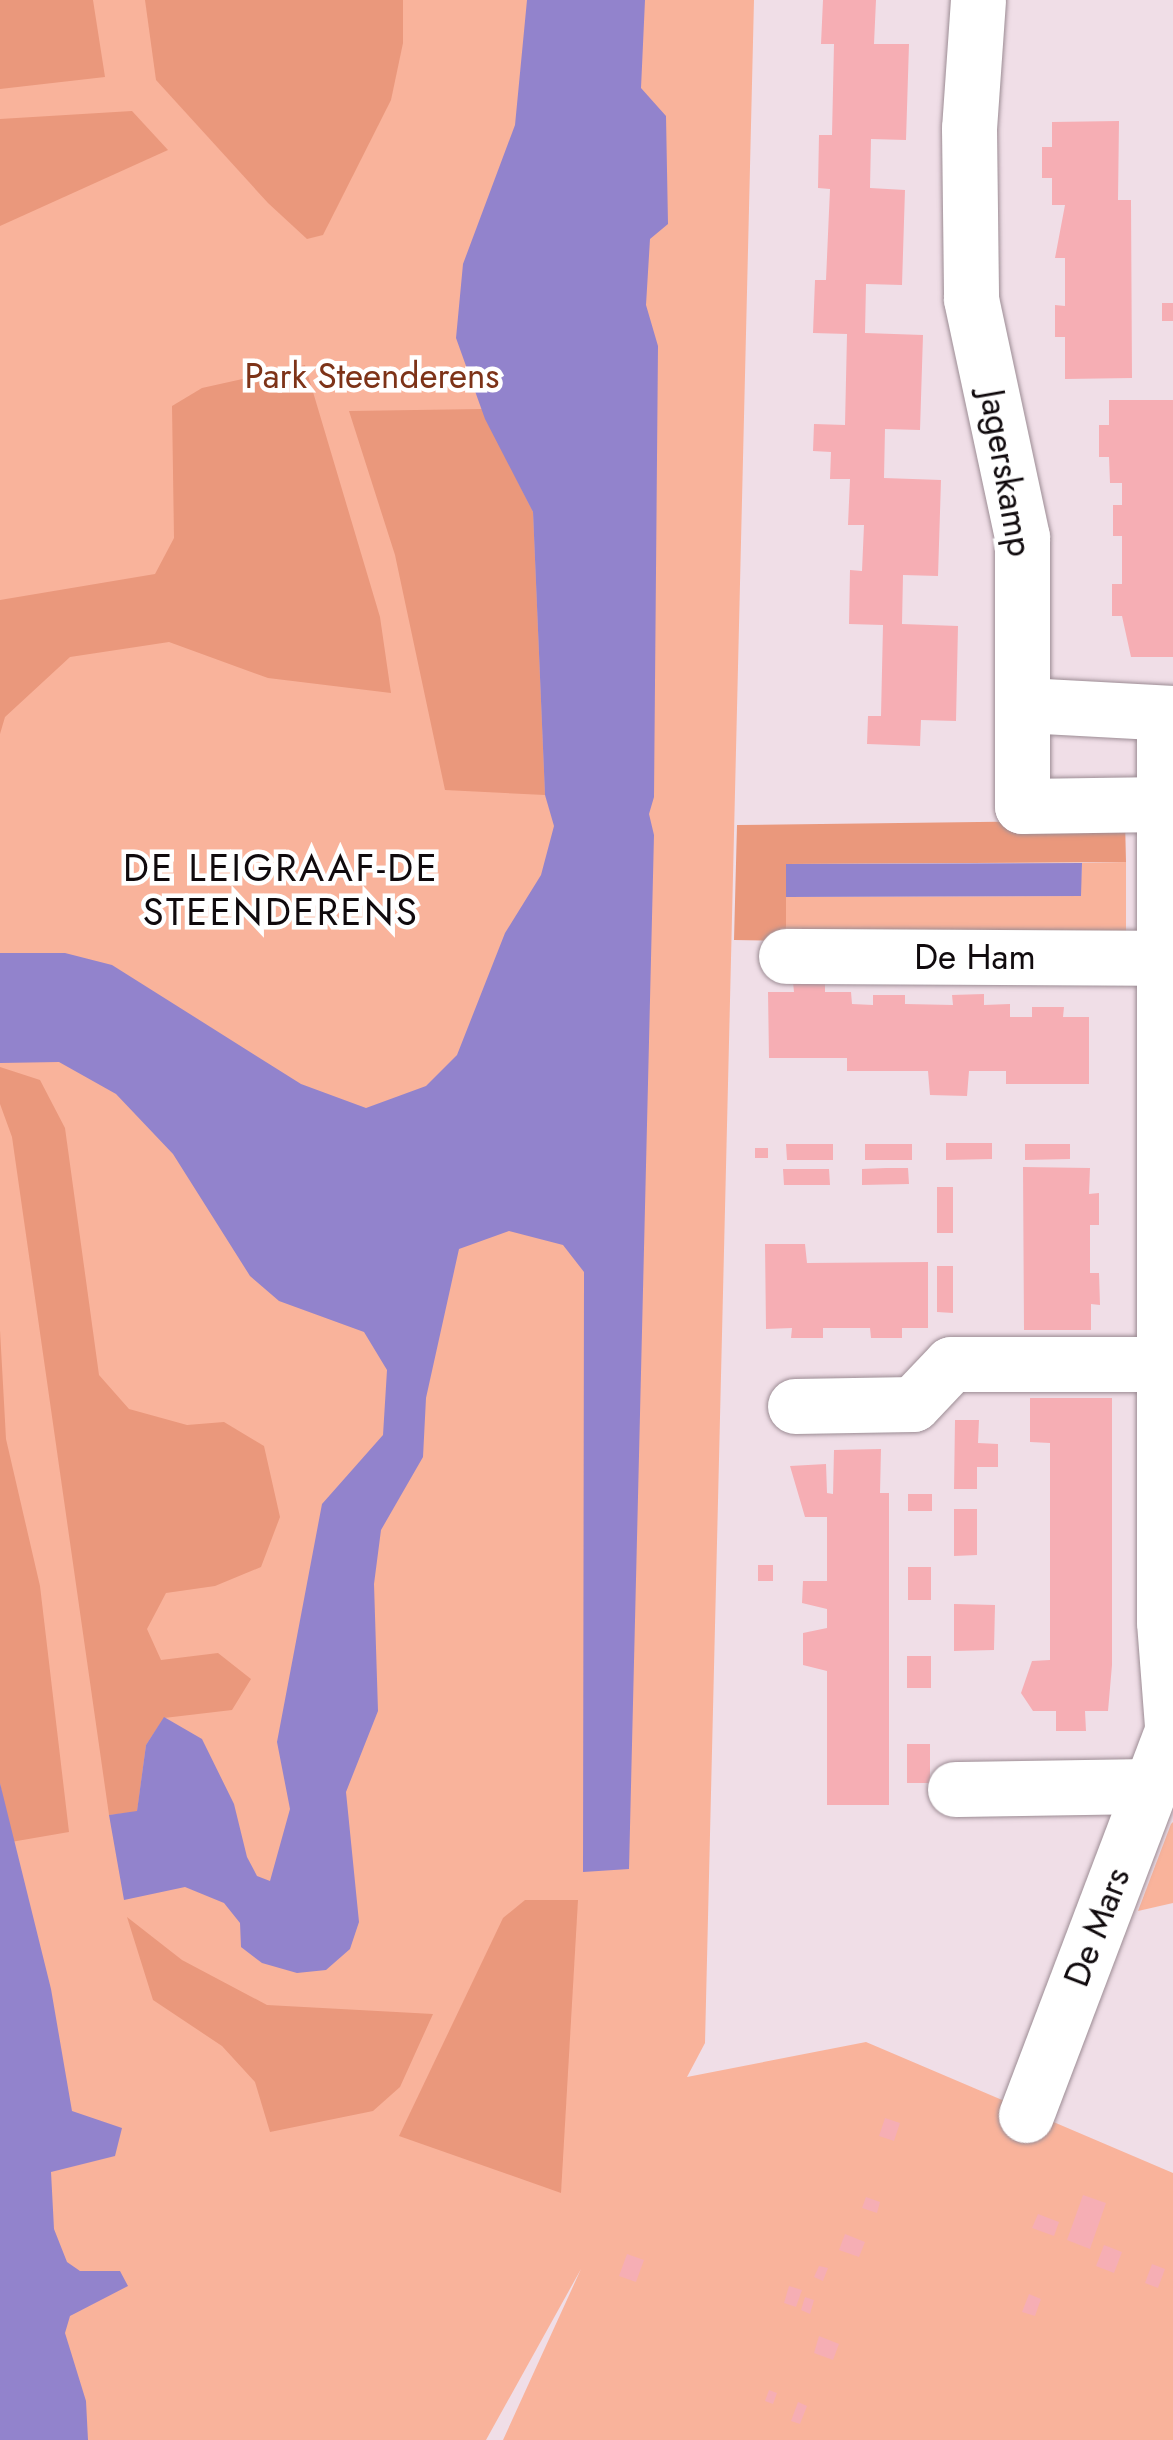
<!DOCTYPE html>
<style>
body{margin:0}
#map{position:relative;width:1173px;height:2440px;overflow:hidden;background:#f0dee7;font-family:Jost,sans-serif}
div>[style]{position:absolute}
.green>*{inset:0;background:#f9b39b}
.forest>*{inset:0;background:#ea987c}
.water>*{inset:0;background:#9283cc}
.building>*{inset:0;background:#f6aeb4}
.roads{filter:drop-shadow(0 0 2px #9c8c94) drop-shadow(0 0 2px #9c8c94)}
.street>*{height:55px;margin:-27.5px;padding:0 27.5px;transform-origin:27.5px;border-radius:27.5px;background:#fff}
span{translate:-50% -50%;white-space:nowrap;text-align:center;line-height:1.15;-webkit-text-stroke:9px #fff;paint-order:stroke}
.park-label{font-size:35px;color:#7d3318}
.street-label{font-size:35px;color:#100a0d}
.neighbourhood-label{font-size:38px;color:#100a0d;letter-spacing:2.5px}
</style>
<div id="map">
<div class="green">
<i style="clip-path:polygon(0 0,754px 0,705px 2043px,687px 2077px,866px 2042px,1173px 2173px,1173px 2440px,503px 2440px,581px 2269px,486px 2440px,31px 2440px,0 2157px)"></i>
<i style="clip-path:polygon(1126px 862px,1126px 940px,786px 941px,786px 897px,1080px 896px,1082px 863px)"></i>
<i style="clip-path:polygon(1173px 1822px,1173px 1903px,1138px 1911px,1171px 1824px)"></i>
</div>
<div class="forest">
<i style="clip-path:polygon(0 0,93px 0,105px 77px,0 89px)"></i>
<i style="clip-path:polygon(145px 0,403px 0,403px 43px,391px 100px,323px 235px,307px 239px,268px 203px,156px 80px)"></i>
<i style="clip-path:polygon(132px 111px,168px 150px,0 226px,0 119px)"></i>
<i style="clip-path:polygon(305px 365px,380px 617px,391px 693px,268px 678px,169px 642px,70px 657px,5px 717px,0 734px,0 600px,155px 574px,174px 538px,172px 406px,202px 388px)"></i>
<i style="clip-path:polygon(482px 409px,533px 512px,545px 795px,445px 790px,395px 555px,349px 411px)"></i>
<i style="clip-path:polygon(1125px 820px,1126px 862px,786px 864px,786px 941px,734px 940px,737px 825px)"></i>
<i style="clip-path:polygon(0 1067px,40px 1080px,65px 1128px,99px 1375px,129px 1409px,187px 1425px,224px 1422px,264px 1446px,280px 1517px,261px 1567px,215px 1586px,166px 1593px,147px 1629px,161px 1660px,218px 1653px,251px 1679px,232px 1710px,164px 1718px,146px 1745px,137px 1812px,109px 1815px,12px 1137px,0 1104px)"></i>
<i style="clip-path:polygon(0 1330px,6px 1439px,40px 1586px,69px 1832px,11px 1842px,0 1783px)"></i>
<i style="clip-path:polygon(525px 1900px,578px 1900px,561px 2193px,399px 2136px,503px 1918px)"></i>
<i style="clip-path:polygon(127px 1917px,182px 1960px,267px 2005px,433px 2014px,400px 2087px,373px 2111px,270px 2132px,255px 2082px,222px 2046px,153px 2000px)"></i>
</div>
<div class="water">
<i style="clip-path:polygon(527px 0,645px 0,641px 88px,666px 116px,668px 224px,650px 239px,646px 305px,658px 346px,654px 797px,649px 814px,654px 835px,629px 1869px,583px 1872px,584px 1272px,563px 1245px,509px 1231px,459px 1249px,426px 1398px,423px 1457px,381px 1530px,374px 1584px,378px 1711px,346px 1792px,359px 1922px,350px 1949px,326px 1970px,297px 1973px,262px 1963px,241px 1947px,240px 1923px,224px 1903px,185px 1887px,124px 1900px,109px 1815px,137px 1811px,146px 1745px,164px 1717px,202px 1739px,234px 1804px,247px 1857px,257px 1876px,270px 1881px,290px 1809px,277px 1742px,322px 1504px,383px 1435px,387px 1370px,364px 1332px,279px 1301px,250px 1276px,173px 1154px,116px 1094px,59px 1062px,0 1063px,0 953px,65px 953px,112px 965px,301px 1084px,366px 1108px,426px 1086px,457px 1055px,505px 933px,541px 875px,554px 826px,545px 795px,533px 512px,485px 419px,456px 338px,463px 264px,515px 125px)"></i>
<i style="clip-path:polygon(1082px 863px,1081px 896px,786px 897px,786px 864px)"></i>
<i style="clip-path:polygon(0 1783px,51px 1989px,72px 2111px,122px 2128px,115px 2156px,51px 2172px,54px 2229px,67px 2262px,80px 2271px,120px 2271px,128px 2286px,70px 2316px,65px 2333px,86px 2401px,88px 2440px,0 2440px)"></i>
</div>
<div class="building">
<i style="clip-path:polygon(823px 0,876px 0,874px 44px,909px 44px,906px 140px,871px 139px,870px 188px,905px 190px,902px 285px,866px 284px,865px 333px,923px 335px,920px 430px,885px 429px,884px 478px,941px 480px,938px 576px,903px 575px,902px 624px,958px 626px,956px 721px,921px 720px,920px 746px,867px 744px,868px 716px,881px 716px,883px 625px,849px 624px,850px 570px,862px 571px,864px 525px,848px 525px,850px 479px,830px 479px,831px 452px,813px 451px,814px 424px,845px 425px,847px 334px,813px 333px,815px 280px,826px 280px,828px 234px,830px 189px,818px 188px,819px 135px,832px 135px,834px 44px,821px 44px)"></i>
<i style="clip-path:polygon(1119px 121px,1118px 200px,1131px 200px,1132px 378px,1065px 379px,1065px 337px,1055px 337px,1055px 305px,1065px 306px,1065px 258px,1055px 258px,1065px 205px,1052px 205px,1052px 178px,1042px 178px,1042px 147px,1052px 147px,1052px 122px)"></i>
<i style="clip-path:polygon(1162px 303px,1173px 303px,1173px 321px,1162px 321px)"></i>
<i style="clip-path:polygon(1109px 400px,1173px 400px,1173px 657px,1131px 657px,1122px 616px,1112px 616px,1112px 584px,1122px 584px,1122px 536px,1113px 536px,1113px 505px,1122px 505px,1122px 483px,1110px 483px,1109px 457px,1099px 457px,1099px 425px,1109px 425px)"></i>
<i style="clip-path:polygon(793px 982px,825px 982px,825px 992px,851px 992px,852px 1004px,873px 1005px,873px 995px,905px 995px,905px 1004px,953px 1005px,952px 995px,984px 994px,984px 1005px,1010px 1004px,1010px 1017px,1032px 1017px,1032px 1007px,1064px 1007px,1063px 1017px,1089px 1017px,1089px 1084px,1006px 1084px,1006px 1071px,969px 1071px,967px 1096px,930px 1095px,928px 1071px,847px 1071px,847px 1058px,769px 1058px,768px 992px,794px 992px)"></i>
<i style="clip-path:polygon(946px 1143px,992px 1143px,992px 1159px,946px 1160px)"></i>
<i style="clip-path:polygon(786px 1144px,833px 1144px,833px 1160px,787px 1160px)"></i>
<i style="clip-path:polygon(865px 1144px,912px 1144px,912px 1160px,865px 1160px)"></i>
<i style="clip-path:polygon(1025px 1144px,1070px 1144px,1070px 1159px,1025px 1160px)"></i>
<i style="clip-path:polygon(755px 1148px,768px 1148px,768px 1158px,755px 1158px)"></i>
<i style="clip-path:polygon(1023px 1167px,1090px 1168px,1089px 1194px,1099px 1193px,1099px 1225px,1090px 1225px,1090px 1273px,1099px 1273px,1100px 1305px,1091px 1304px,1091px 1330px,1024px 1330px)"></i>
<i style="clip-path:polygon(886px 1168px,908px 1168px,909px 1184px,862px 1185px,862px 1169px)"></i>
<i style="clip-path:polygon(783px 1169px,829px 1169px,830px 1185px,784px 1185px)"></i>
<i style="clip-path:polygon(937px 1187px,953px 1187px,953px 1233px,937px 1233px)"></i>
<i style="clip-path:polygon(765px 1244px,805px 1244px,807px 1263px,928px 1262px,928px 1328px,902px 1328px,902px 1338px,871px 1338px,870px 1328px,823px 1328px,823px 1338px,791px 1338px,792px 1328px,766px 1329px)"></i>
<i style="clip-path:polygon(937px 1266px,953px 1266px,953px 1313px,937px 1312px)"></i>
<i style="clip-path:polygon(1030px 1398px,1112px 1398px,1112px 1665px,1108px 1711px,1085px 1711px,1086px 1731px,1056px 1731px,1056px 1711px,1033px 1711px,1021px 1693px,1032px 1661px,1050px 1660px,1050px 1443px,1030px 1442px)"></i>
<i style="clip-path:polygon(955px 1420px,979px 1420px,978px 1443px,998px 1444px,998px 1467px,977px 1467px,977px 1489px,954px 1489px)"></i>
<i style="clip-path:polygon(881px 1449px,880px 1493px,889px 1493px,889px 1805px,827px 1805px,827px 1671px,803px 1665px,803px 1633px,827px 1628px,827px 1609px,802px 1603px,803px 1581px,827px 1581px,827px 1517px,805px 1517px,790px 1466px,826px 1464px,827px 1493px,833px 1494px,834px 1450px)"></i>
<i style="clip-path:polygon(908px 1494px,932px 1494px,932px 1511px,908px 1511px)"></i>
<i style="clip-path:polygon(954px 1509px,977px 1509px,977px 1555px,954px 1556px)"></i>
<i style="clip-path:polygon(758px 1565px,773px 1565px,773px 1581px,758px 1581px)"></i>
<i style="clip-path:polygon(908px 1567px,931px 1567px,931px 1600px,908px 1600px)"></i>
<i style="clip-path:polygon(954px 1604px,995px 1605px,994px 1650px,954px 1651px)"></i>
<i style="clip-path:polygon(907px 1656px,931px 1656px,931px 1688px,907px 1688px)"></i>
<i style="clip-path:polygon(907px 1744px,930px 1744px,930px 1783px,907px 1783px)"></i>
<i style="clip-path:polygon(885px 2118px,900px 2123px,894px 2141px,879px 2136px)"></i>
<i style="clip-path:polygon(1083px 2195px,1106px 2203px,1090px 2249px,1067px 2240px)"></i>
<i style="clip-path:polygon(866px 2197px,880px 2202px,877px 2213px,862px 2208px)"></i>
<i style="clip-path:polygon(1038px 2214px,1059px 2222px,1054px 2236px,1032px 2228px)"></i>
<i style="clip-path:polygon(845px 2234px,865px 2242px,859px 2257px,839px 2250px)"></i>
<i style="clip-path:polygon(1104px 2245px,1122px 2252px,1114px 2273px,1096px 2266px)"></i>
<i style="clip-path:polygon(627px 2254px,644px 2260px,636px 2282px,619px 2276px)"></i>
<i style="clip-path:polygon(1152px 2264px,1165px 2269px,1158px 2288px,1145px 2283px)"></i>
<i style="clip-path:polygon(819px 2266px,828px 2268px,823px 2281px,814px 2277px)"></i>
<i style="clip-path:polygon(789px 2286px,802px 2290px,796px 2307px,784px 2303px)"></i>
<i style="clip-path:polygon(1029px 2294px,1041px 2299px,1035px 2316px,1022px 2312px)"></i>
<i style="clip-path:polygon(805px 2297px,814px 2300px,810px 2314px,801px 2310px)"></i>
<i style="clip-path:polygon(819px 2336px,839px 2344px,833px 2360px,814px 2353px)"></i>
<i style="clip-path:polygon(769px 2390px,777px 2393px,773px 2404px,765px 2401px)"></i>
<i style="clip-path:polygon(798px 2402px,807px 2406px,800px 2424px,791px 2421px)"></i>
</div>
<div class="roads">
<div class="street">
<i style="left:978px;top:0;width:128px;rotate:94deg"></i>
<i style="left:969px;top:128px;width:171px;rotate:89.3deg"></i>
<i style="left:971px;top:299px;width:243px;rotate:77.9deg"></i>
<i style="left:1022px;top:537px;width:269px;rotate:90deg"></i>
<i style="left:1022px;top:806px;width:142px;rotate:-0.8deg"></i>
<i style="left:1025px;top:705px;width:148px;rotate:3.1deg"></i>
<i style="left:1164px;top:713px;width:909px;rotate:90deg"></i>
<i style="left:1164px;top:1622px;width:116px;rotate:85.6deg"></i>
<i style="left:786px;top:956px;width:378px;rotate:0.3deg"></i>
<i style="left:795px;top:1406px;width:118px;rotate:-1deg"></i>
<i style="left:913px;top:1404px;width:55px;rotate:-46.5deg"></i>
<i style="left:951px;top:1364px;width:213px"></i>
<i style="left:955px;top:1789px;width:196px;rotate:-0.9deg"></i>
<i style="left:1026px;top:2115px;width:403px;rotate:-69.2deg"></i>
</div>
</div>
<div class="park-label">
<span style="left:372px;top:376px">Park Steenderens</span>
</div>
<div class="street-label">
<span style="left:1006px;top:473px;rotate:80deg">Jagerskamp</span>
<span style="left:975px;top:957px">De Ham</span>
<span style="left:1097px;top:1927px;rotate:-69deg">De Mars</span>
</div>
<div class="neighbourhood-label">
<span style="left:281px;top:890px">DE LEIGRAAF-DE<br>STEENDERENS</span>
</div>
</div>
